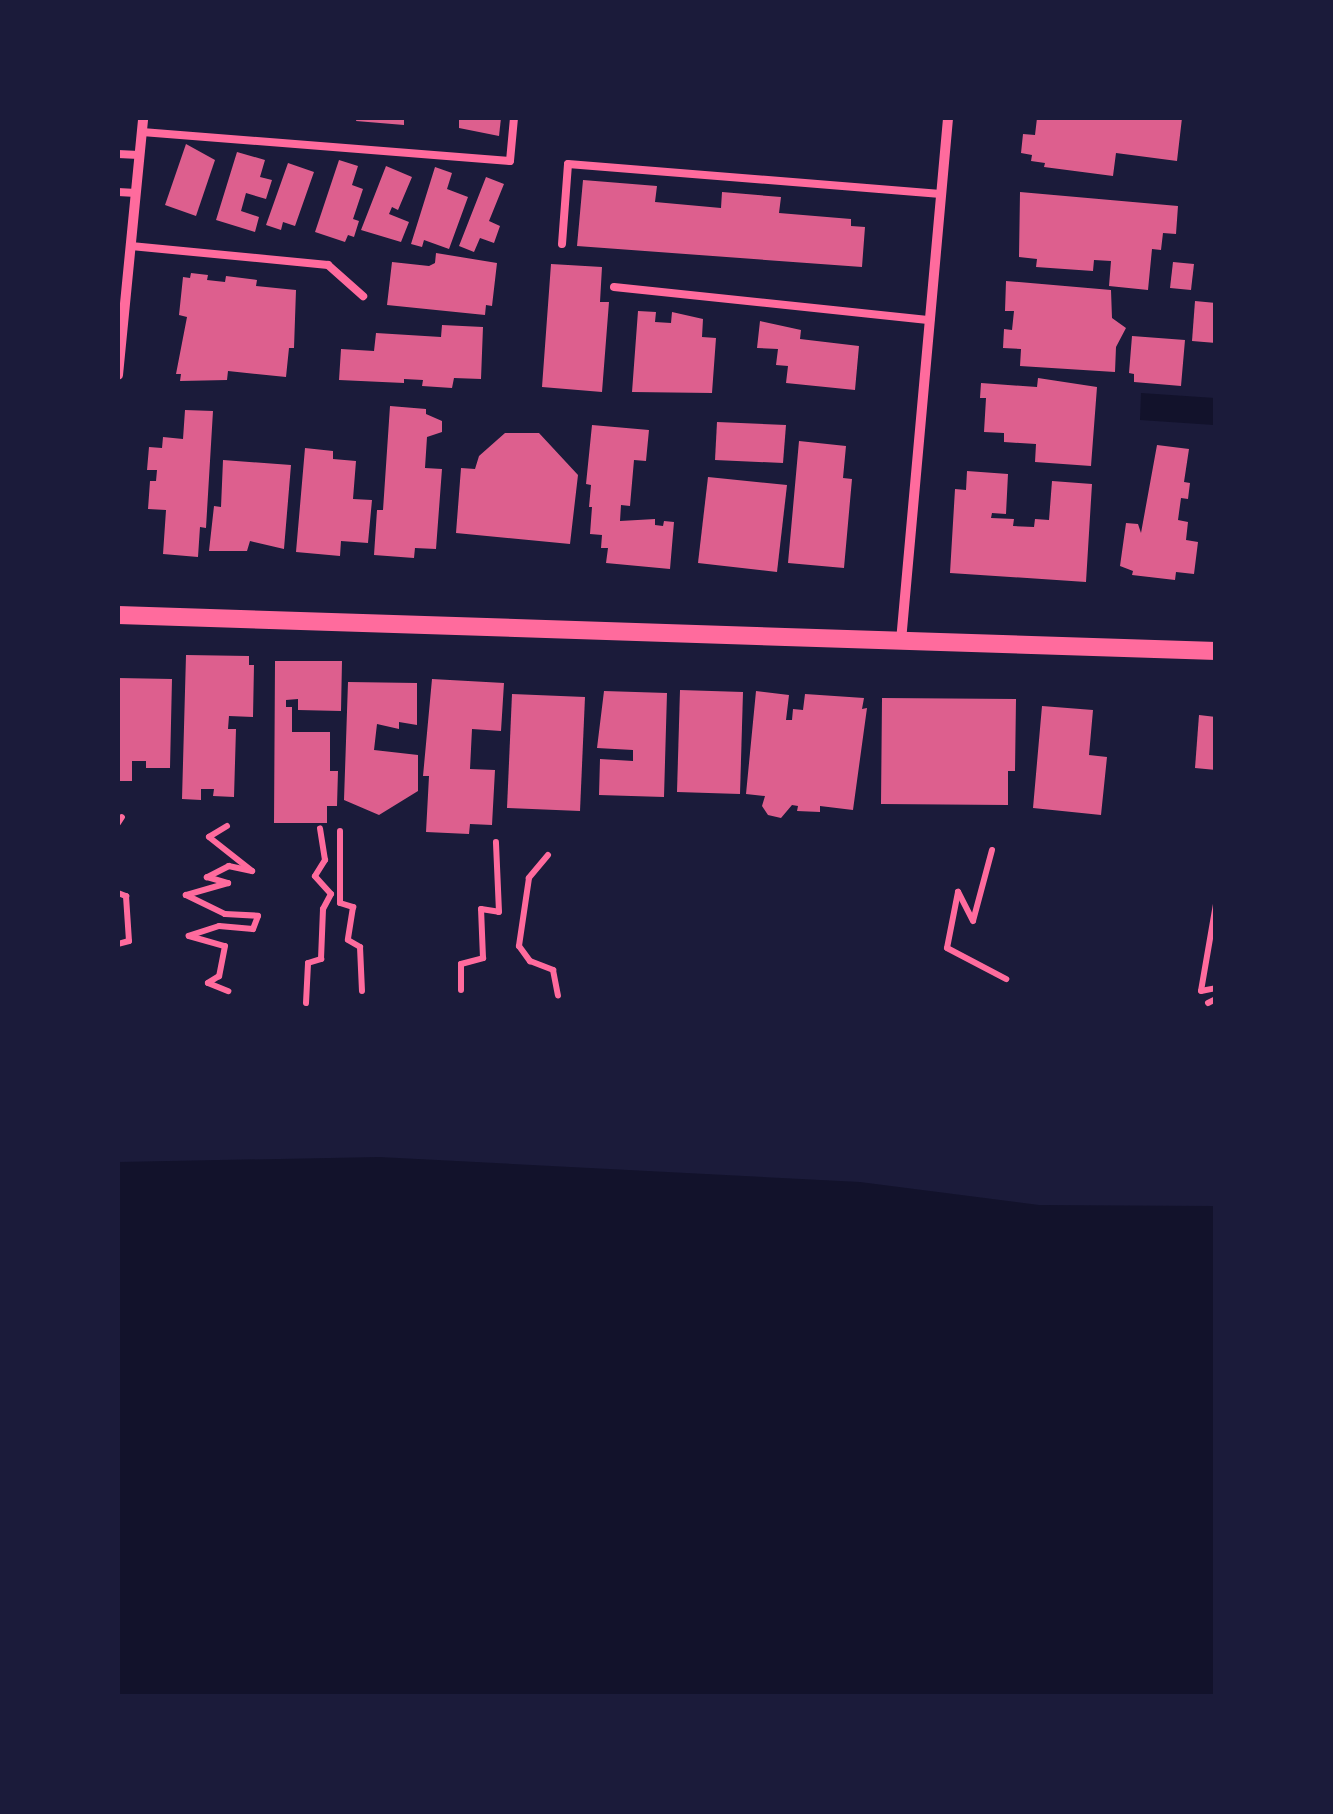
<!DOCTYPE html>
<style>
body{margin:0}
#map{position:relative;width:1333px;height:1814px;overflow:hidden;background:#1b1b3a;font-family:"Open Sans",sans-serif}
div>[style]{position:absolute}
.water>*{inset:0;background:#12122b}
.building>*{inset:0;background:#dd5f8e}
.path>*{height:6px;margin:-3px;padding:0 3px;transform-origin:3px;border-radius:3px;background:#ff6b9d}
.service>*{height:8px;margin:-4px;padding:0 4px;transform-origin:4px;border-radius:4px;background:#ff6b9d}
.minor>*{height:10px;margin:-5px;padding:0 5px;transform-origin:5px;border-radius:5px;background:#ff6b9d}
.tertiary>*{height:18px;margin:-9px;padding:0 9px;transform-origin:9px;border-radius:9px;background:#ff6b9d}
span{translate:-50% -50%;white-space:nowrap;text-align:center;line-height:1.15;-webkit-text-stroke:8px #1b1b3a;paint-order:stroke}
.frame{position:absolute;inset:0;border:120px solid #1b1b3a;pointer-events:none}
</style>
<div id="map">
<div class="water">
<i style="clip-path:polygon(1141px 393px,1215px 398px,1214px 425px,1140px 420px)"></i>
<i style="clip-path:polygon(379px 1157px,860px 1182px,1039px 1205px,1215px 1206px,1215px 1696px,118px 1696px,118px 1162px)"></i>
</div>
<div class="building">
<i style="clip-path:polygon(357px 118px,404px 118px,404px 125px,356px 121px)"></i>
<i style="clip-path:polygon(459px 118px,501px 118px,499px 136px,459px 128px)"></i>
<i style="clip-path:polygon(1037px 118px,1182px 118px,1177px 161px,1116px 153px,1113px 176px,1044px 167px,1045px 163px,1031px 161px,1032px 155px,1021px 153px,1023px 134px,1035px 135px)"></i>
<i style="clip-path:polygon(186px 144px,215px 160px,196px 216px,165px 205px)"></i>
<i style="clip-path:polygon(237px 152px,265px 160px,260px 177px,272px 180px,266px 199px,246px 193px,241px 211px,259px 217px,255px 232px,216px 220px)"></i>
<i style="clip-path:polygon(339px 160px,358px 166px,352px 185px,363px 189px,353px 219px,359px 221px,354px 237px,348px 235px,345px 242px,315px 232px)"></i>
<i style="clip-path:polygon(288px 163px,314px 172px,295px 226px,283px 222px,281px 230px,266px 225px)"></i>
<i style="clip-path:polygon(386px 166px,412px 177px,398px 210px,392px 207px,389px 214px,409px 222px,401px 242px,361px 230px)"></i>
<i style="clip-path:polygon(435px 167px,452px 173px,447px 189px,468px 197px,449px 249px,424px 240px,422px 247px,411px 244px)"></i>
<i style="clip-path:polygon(486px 177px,504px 184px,489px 221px,500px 226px,494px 243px,480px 238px,474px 252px,459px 246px)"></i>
<i style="clip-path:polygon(583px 180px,657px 186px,655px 202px,721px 208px,722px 192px,781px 197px,779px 213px,851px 219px,851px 226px,865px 227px,862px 267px,577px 246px)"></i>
<i style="clip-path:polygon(1020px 192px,1178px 206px,1176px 234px,1163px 233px,1161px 250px,1152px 249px,1148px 290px,1109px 286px,1111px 261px,1094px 260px,1093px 271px,1036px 267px,1037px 259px,1019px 257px)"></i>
<i style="clip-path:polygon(436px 253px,497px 263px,492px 306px,486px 305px,485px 315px,387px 305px,392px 262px,429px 266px,435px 263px)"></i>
<i style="clip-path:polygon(1173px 262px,1194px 264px,1191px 290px,1170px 288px)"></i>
<i style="clip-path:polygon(551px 264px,602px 267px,600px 302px,609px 302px,602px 392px,542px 387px)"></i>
<i style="clip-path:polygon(191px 273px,208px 275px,207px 280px,225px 282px,226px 276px,257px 280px,256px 286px,296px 290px,294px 348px,289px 348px,286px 377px,228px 371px,227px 380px,180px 381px,181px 374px,176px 374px,187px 317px,179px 315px,183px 277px,190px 278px)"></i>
<i style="clip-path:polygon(1006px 281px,1111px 290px,1112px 318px,1126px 328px,1116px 347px,1115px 372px,1020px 366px,1021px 349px,1003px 348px,1004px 329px,1012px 330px,1014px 311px,1005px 311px)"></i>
<i style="clip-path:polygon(1195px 301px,1216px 303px,1216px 343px,1192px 341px)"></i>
<i style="clip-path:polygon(638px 311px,656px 312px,655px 322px,671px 323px,672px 312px,703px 319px,702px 337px,716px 338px,712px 393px,632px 392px)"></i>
<i style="clip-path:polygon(760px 321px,801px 330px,800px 339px,859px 346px,855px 390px,786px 383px,788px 366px,776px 365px,778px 349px,757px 348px)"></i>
<i style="clip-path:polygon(442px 325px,483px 327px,481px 379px,454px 378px,452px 388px,422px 386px,423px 380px,404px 379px,404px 383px,339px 380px,341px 349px,374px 351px,376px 333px,441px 337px)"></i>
<i style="clip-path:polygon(1132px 336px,1185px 340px,1181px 386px,1134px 382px,1134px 374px,1129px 373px)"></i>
<i style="clip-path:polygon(1038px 378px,1097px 387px,1091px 466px,1035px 462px,1036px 444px,1004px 442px,1004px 433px,984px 432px,986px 398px,980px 398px,981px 383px,1037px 387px)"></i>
<i style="clip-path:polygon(390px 406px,426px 409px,426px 414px,442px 421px,442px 432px,427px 437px,425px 468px,442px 469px,436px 549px,415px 548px,414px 558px,374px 555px,377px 510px,383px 510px)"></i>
<i style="clip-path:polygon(185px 410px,213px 411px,206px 528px,200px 527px,198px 557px,163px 554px,166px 510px,148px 509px,150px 481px,156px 481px,157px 470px,147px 470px,149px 447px,162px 448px,163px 437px,183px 439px)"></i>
<i style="clip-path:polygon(717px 422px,786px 425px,783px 463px,715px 460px)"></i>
<i style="clip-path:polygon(592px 425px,649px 430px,646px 461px,634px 460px,630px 506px,621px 505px,620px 521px,655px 519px,655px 525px,663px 526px,664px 521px,674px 522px,670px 569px,606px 563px,608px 548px,601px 548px,602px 535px,590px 534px,592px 507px,589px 507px,591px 485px,586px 484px)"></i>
<i style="clip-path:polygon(505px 433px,539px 433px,578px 475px,570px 544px,456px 533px,461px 468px,475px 469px,479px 456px)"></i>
<i style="clip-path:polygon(799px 441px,846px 446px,843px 478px,852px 479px,844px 568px,788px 563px)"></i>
<i style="clip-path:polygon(1157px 445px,1189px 449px,1184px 482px,1190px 483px,1188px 499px,1181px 498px,1178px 520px,1188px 522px,1186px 540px,1198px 542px,1194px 574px,1176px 572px,1175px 580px,1132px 575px,1133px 571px,1120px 566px,1126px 523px,1138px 524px,1141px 533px)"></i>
<i style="clip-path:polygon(305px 448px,333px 451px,333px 459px,356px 461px,353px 499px,372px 500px,368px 543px,341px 541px,340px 556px,296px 552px)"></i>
<i style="clip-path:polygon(223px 460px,291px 465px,284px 549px,250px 541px,247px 551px,209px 551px,214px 506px,221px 507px)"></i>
<i style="clip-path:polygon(967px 471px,1008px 474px,1006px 514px,992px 513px,991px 518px,1014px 519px,1013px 526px,1034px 527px,1035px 519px,1049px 520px,1052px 481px,1092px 484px,1086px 582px,950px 573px,955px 489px,966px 490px)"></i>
<i style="clip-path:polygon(708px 477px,787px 485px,777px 572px,698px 563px)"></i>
<i style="clip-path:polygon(186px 655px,249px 656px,249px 665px,254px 665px,253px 717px,229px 716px,228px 729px,236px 729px,234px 797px,213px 796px,214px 789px,201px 789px,201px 800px,182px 799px)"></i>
<i style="clip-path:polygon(275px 661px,342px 661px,341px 711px,298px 710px,298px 699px,286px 700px,286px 707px,292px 707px,292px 732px,330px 732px,330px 771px,338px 771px,337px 806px,327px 806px,327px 823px,274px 823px)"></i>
<i style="clip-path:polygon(118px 678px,172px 679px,170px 768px,146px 768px,146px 761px,132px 761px,132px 781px,118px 781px)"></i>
<i style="clip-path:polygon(432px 679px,504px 683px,501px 731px,472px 729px,470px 769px,495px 770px,492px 825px,470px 824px,469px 834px,426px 832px,429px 776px,423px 776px)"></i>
<i style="clip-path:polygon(348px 682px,417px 683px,417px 725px,399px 722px,399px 729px,377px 724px,374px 750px,418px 755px,418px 791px,379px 815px,344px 800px)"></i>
<i style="clip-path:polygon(680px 690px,743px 692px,740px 794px,677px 792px)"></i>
<i style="clip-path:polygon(604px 691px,667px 693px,664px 797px,599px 795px,600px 759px,633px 761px,633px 750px,597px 748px)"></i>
<i style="clip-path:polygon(756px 691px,789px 695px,786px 720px,792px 720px,793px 709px,803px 710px,805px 694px,864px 698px,862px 709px,867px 708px,853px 810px,820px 806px,820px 812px,797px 811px,798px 806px,792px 805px,781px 818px,768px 815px,762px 806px,765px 796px,746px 794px)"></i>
<i style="clip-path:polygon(512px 694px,585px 697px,580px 811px,507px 808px)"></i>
<i style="clip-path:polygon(882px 698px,1016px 699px,1015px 771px,1008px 771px,1008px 805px,881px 804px)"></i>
<i style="clip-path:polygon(1042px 706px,1093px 710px,1089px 755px,1107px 757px,1101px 815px,1033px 808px)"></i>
<i style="clip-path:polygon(1199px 715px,1216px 717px,1216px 770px,1195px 768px)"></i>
</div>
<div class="path">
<i style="left:118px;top:823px;width:7px;rotate:-56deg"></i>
<i style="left:227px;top:826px;width:21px;rotate:149deg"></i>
<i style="left:209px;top:837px;width:55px;rotate:38.3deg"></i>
<i style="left:252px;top:871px;width:24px;rotate:-168deg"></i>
<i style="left:229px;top:866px;width:25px;rotate:153deg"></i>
<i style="left:207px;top:877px;width:22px;rotate:16deg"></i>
<i style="left:228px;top:883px;width:44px;rotate:164.1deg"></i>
<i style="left:186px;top:895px;width:43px;rotate:26deg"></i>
<i style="left:225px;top:914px;width:33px;rotate:3deg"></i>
<i style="left:258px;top:916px;width:14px;rotate:111deg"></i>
<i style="left:253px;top:929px;width:34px;rotate:-175deg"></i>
<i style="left:219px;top:926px;width:32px;rotate:162deg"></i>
<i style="left:189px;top:936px;width:37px;rotate:16deg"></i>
<i style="left:225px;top:946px;width:31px;rotate:101deg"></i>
<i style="left:219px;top:976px;width:13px;rotate:148deg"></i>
<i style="left:208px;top:983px;width:22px;rotate:22deg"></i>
<i style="left:340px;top:831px;width:72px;rotate:90deg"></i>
<i style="left:340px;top:903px;width:14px;rotate:17deg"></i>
<i style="left:353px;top:907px;width:33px;rotate:99deg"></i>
<i style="left:348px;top:940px;width:14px;rotate:30deg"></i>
<i style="left:360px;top:947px;width:44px;rotate:87.4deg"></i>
<i style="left:992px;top:850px;width:73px;rotate:105deg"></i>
<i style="left:973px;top:921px;width:33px;rotate:-117deg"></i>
<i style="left:958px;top:892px;width:57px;rotate:101.1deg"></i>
<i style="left:947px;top:948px;width:67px;rotate:27.7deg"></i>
<i style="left:548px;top:855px;width:30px;rotate:130deg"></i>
<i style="left:529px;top:878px;width:69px;rotate:98.4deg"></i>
<i style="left:519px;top:946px;width:19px;rotate:54deg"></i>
<i style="left:530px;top:961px;width:25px;rotate:21deg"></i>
<i style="left:553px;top:970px;width:26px;rotate:79deg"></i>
<i style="left:118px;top:893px;width:9px;rotate:21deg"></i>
<i style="left:126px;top:896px;width:45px;rotate:86.2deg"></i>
<i style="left:129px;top:941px;width:11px;rotate:165deg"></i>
<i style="left:1216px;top:904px;width:88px;rotate:99.8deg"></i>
<i style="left:1201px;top:991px;width:15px;rotate:-11deg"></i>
<i style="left:461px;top:990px;width:26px;rotate:-90deg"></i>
<i style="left:461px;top:964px;width:23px;rotate:-15deg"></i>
<i style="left:483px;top:958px;width:49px;rotate:-92.3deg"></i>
<i style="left:481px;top:909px;width:18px;rotate:9deg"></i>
<i style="left:499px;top:912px;width:70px;rotate:-92.5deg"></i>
<i style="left:306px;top:1003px;width:40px;rotate:-87.1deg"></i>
<i style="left:308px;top:963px;width:14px;rotate:-17deg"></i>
<i style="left:321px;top:959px;width:50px;rotate:-87.7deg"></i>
<i style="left:323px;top:909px;width:17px;rotate:-62deg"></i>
<i style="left:331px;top:894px;width:24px;rotate:-132deg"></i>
<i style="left:315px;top:876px;width:19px;rotate:-58deg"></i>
<i style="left:325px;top:860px;width:32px;rotate:-99deg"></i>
<i style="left:1208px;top:1003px;width:9px;rotate:-27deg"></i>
</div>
<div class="service">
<i style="left:142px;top:132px;width:369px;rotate:4.5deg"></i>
<i style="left:510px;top:161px;width:43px;rotate:-84.7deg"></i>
<i style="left:118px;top:154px;width:21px;rotate:3deg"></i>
<i style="left:118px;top:192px;width:18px;rotate:3deg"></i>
<i style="left:562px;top:244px;width:80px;rotate:-85.7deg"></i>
<i style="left:568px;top:164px;width:374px;rotate:4.6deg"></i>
<i style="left:131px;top:246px;width:198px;rotate:5.5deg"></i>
<i style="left:328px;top:265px;width:47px;rotate:41.5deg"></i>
<i style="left:614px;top:287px;width:318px;rotate:6deg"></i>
</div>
<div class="minor">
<i style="left:118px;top:375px;width:258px;rotate:-84.4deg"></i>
<i style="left:901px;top:641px;width:525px;rotate:-84.86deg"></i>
</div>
<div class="tertiary">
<i style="left:118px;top:615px;width:1099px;rotate:1.88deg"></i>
</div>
<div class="frame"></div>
</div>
